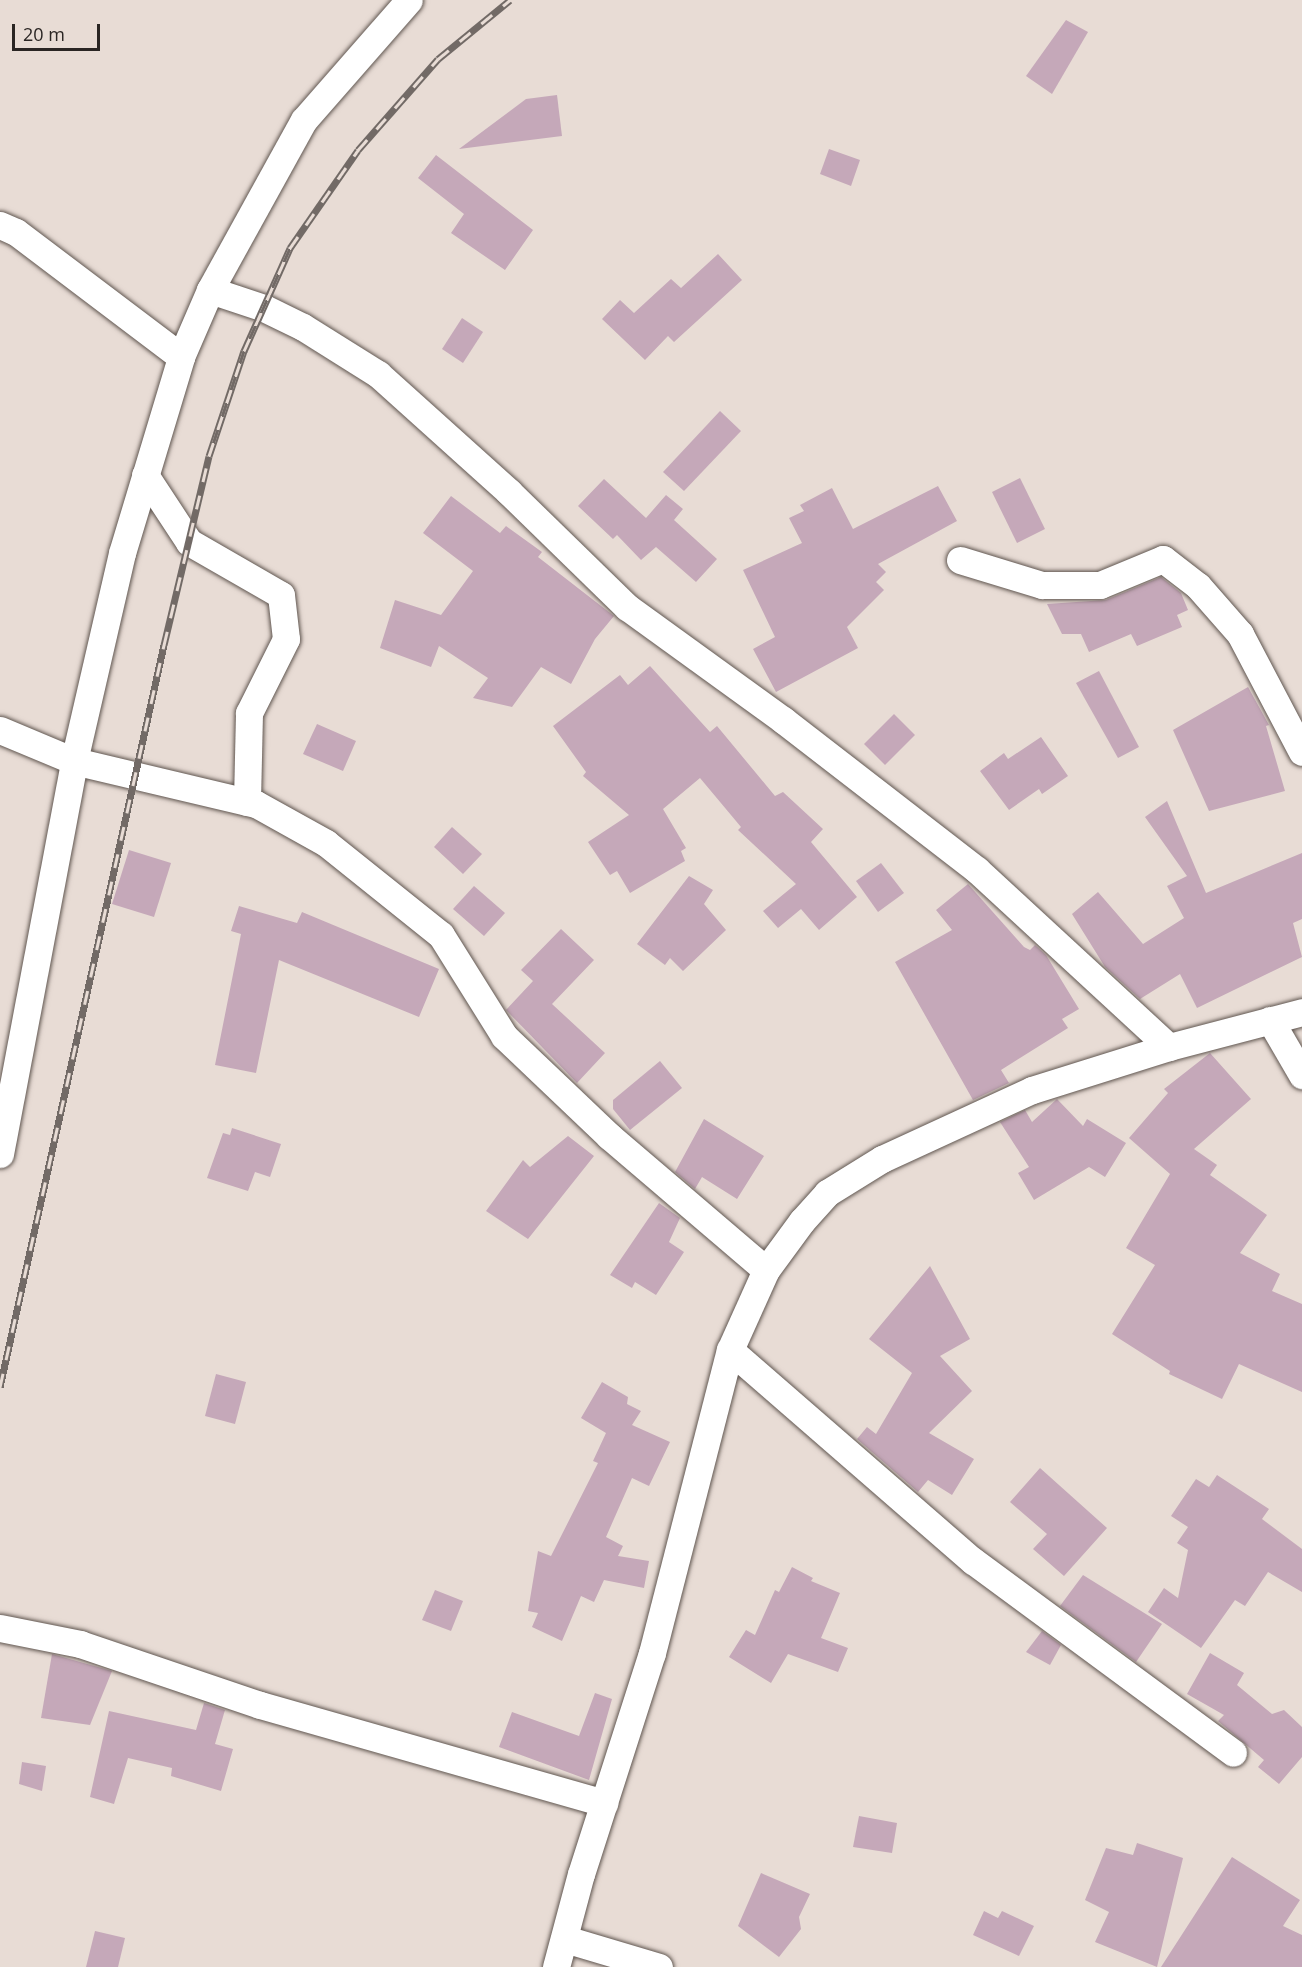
<!DOCTYPE html>
<style>
body{margin:0}
#map{position:relative;width:1302px;height:1967px;overflow:hidden;background:#e8dcd5;font-family:"Open Sans",sans-serif}
div>[style]{position:absolute}
.building>*{inset:0;background:#c5a8b9}
.roads{filter:drop-shadow(0 0 2px #605650) drop-shadow(0 0 2px #605650)}
.minor>*{height:27px;margin:-13.5px;padding:0 13.5px;transform-origin:13.5px;border-radius:13.5px;background:#fff}
.rail>*{height:7px;margin-top:-3.5px;transform-origin:0;background:repeating-linear-gradient(90deg,#e8dcd5 0 14px,#726a66 0 28px);box-sizing:border-box;border-block:2px solid #726a66}
span{translate:-50% -50%;white-space:nowrap;text-align:center;line-height:1.15;-webkit-text-stroke:4.5px #e8dcd5;paint-order:stroke}
.scale{position:absolute;left:12px;top:24px;width:88px;height:27px;box-sizing:border-box;border:3px solid #2a2523;border-top:0;padding-left:8px;font-size:18px;line-height:21px;white-space:nowrap;color:#2a2523;-webkit-text-stroke:4px #e8dcd5;paint-order:stroke}
</style>
<div id="map">
<div class="building">
<i style="clip-path:polygon(1066px 20px,1088px 32px,1052px 94px,1026px 76px)"></i>
<i style="clip-path:polygon(557px 95px,562px 136px,459px 149px,526px 99px)"></i>
<i style="clip-path:polygon(829px 149px,860px 160px,851px 186px,820px 174px)"></i>
<i style="clip-path:polygon(436px 155px,533px 230px,505px 270px,451px 233px,464px 214px,418px 178px)"></i>
<i style="clip-path:polygon(718px 254px,742px 280px,674px 342px,668px 336px,645px 360px,602px 319px,620px 300px,634px 313px,671px 279px,681px 288px)"></i>
<i style="clip-path:polygon(462px 318px,483px 332px,463px 363px,442px 349px)"></i>
<i style="clip-path:polygon(720px 411px,741px 431px,684px 491px,663px 472px)"></i>
<i style="clip-path:polygon(1020px 478px,1045px 529px,1017px 543px,992px 492px)"></i>
<i style="clip-path:polygon(604px 479px,646px 518px,666px 495px,683px 509px,674px 520px,717px 559px,696px 582px,656px 547px,641px 560px,617px 535px,613px 539px,578px 506px)"></i>
<i style="clip-path:polygon(938px 486px,957px 521px,878px 564px,886px 572px,876px 582px,884px 590px,847px 627px,858px 648px,776px 692px,753px 649px,775px 637px,743px 570px,802px 543px,789px 518px,804px 511px,800px 505px,832px 488px,853px 529px)"></i>
<i style="clip-path:polygon(451px 496px,500px 533px,506px 526px,542px 552px,538px 557px,614px 616px,595px 639px,571px 684px,541px 667px,512px 707px,473px 698px,488px 678px,439px 646px,431px 667px,380px 648px,395px 600px,441px 615px,473px 571px,423px 533px)"></i>
<i style="clip-path:polygon(1161px 577px,1181px 593px,1188px 610px,1177px 615px,1182px 627px,1137px 646px,1131px 634px,1089px 652px,1081px 634px,1062px 634px,1047px 604px,1106px 600px)"></i>
<i style="clip-path:polygon(650px 666px,710px 732px,717px 726px,775px 796px,783px 792px,823px 829px,811px 842px,857px 897px,819px 930px,801px 909px,778px 928px,763px 911px,796px 884px,738px 830px,741px 827px,700px 778px,663px 809px,686px 848px,681px 851px,685px 861px,630px 893px,617px 871px,610px 875px,588px 842px,629px 815px,583px 776px,586px 772px,553px 726px,620px 675px,628px 685px)"></i>
<i style="clip-path:polygon(1099px 671px,1139px 747px,1118px 758px,1076px 683px)"></i>
<i style="clip-path:polygon(1248px 687px,1269px 725px,1266px 726px,1285px 791px,1209px 811px,1173px 730px)"></i>
<i style="clip-path:polygon(894px 714px,915px 735px,885px 765px,864px 744px)"></i>
<i style="clip-path:polygon(317px 724px,356px 741px,343px 771px,303px 754px)"></i>
<i style="clip-path:polygon(1041px 737px,1068px 776px,1042px 794px,1039px 789px,1009px 810px,980px 771px,1004px 753px,1008px 759px)"></i>
<i style="clip-path:polygon(1167px 801px,1206px 893px,1302px 853px,1302px 919px,1293px 923px,1302px 957px,1197px 1008px,1180px 974px,1140px 999px,1105px 967px,1072px 914px,1098px 892px,1143px 944px,1184px 918px,1167px 886px,1187px 876px,1145px 817px)"></i>
<i style="clip-path:polygon(452px 827px,482px 854px,463px 874px,434px 847px)"></i>
<i style="clip-path:polygon(129px 850px,171px 863px,154px 917px,112px 904px)"></i>
<i style="clip-path:polygon(881px 863px,904px 893px,878px 912px,856px 881px)"></i>
<i style="clip-path:polygon(689px 876px,713px 890px,704px 904px,726px 930px,683px 971px,670px 958px,665px 965px,637px 944px)"></i>
<i style="clip-path:polygon(968px 884px,1024px 947px,1030px 950px,1035px 945px,1046px 955px,1079px 1009px,1062px 1019px,1068px 1028px,1001px 1070px,1009px 1083px,973px 1100px,895px 962px,952px 930px,936px 910px)"></i>
<i style="clip-path:polygon(474px 886px,505px 913px,484px 936px,453px 909px)"></i>
<i style="clip-path:polygon(239px 906px,297px 923px,302px 912px,439px 969px,419px 1017px,279px 960px,256px 1073px,215px 1065px,241px 934px,231px 931px)"></i>
<i style="clip-path:polygon(561px 929px,594px 960px,552px 1004px,605px 1053px,577px 1083px,506px 1010px,533px 981px,521px 970px)"></i>
<i style="clip-path:polygon(1210px 1053px,1251px 1099px,1194px 1149px,1217px 1165px,1210px 1175px,1267px 1215px,1240px 1253px,1280px 1274px,1272px 1291px,1302px 1304px,1302px 1392px,1239px 1364px,1222px 1399px,1169px 1374px,1170px 1371px,1112px 1334px,1155px 1265px,1126px 1248px,1170px 1174px,1129px 1138px,1168px 1093px,1164px 1089px)"></i>
<i style="clip-path:polygon(660px 1061px,682px 1088px,630px 1130px,613px 1109px,613px 1100px)"></i>
<i style="clip-path:polygon(1057px 1099px,1083px 1126px,1087px 1119px,1126px 1143px,1105px 1177px,1089px 1167px,1034px 1200px,1018px 1173px,1029px 1167px,1000px 1122px,1025px 1110px,1032px 1122px)"></i>
<i style="clip-path:polygon(704px 1119px,764px 1156px,737px 1199px,702px 1177px,695px 1189px,675px 1172px)"></i>
<i style="clip-path:polygon(232px 1128px,281px 1144px,270px 1177px,255px 1172px,248px 1191px,207px 1178px,223px 1133px,230px 1135px)"></i>
<i style="clip-path:polygon(568px 1136px,594px 1156px,528px 1239px,486px 1211px,523px 1160px,530px 1167px)"></i>
<i style="clip-path:polygon(659px 1203px,680px 1218px,669px 1242px,684px 1252px,656px 1295px,635px 1282px,632px 1288px,610px 1275px)"></i>
<i style="clip-path:polygon(930px 1266px,970px 1339px,940px 1356px,972px 1391px,929px 1433px,974px 1459px,952px 1495px,928px 1480px,918px 1492px,857px 1439px,867px 1427px,876px 1434px,912px 1373px,869px 1339px)"></i>
<i style="clip-path:polygon(216px 1374px,246px 1382px,235px 1424px,205px 1416px)"></i>
<i style="clip-path:polygon(602px 1382px,628px 1397px,627px 1404px,641px 1411px,632px 1425px,670px 1442px,649px 1486px,632px 1478px,606px 1537px,623px 1546px,618px 1556px,649px 1561px,644px 1588px,604px 1580px,594px 1602px,581px 1596px,562px 1641px,532px 1627px,538px 1613px,528px 1611px,538px 1551px,551px 1556px,598px 1463px,593px 1461px,606px 1433px,581px 1418px)"></i>
<i style="clip-path:polygon(1040px 1468px,1107px 1528px,1064px 1576px,1033px 1549px,1047px 1534px,1010px 1502px)"></i>
<i style="clip-path:polygon(1217px 1475px,1269px 1509px,1262px 1519px,1302px 1549px,1302px 1592px,1268px 1572px,1245px 1606px,1235px 1600px,1201px 1648px,1148px 1612px,1164px 1588px,1178px 1598px,1188px 1550px,1177px 1543px,1188px 1527px,1171px 1516px,1196px 1479px,1209px 1487px)"></i>
<i style="clip-path:polygon(792px 1567px,813px 1578px,811px 1581px,840px 1593px,821px 1638px,848px 1648px,838px 1672px,788px 1654px,771px 1683px,729px 1657px,746px 1630px,755px 1635px,775px 1590px,779px 1592px)"></i>
<i style="clip-path:polygon(1083px 1575px,1162px 1624px,1136px 1662px,1060px 1606px)"></i>
<i style="clip-path:polygon(435px 1590px,463px 1601px,451px 1631px,422px 1620px)"></i>
<i style="clip-path:polygon(1042px 1631px,1061px 1645px,1050px 1665px,1026px 1652px)"></i>
<i style="clip-path:polygon(1210px 1653px,1244px 1673px,1237px 1685px,1272px 1714px,1284px 1710px,1302px 1727px,1302px 1757px,1279px 1784px,1258px 1767px,1264px 1760px,1218px 1721px,1224px 1715px,1187px 1694px)"></i>
<i style="clip-path:polygon(52px 1654px,112px 1671px,90px 1725px,41px 1718px)"></i>
<i style="clip-path:polygon(595px 1693px,612px 1699px,589px 1780px,499px 1747px,512px 1712px,579px 1736px)"></i>
<i style="clip-path:polygon(204px 1703px,225px 1710px,215px 1744px,233px 1749px,221px 1791px,171px 1776px,172px 1768px,128px 1758px,114px 1804px,90px 1797px,109px 1711px,196px 1730px)"></i>
<i style="clip-path:polygon(22px 1762px,46px 1766px,42px 1791px,19px 1784px)"></i>
<i style="clip-path:polygon(859px 1816px,897px 1823px,892px 1853px,853px 1847px)"></i>
<i style="clip-path:polygon(1137px 1843px,1183px 1858px,1157px 1967px,1095px 1942px,1109px 1912px,1085px 1900px,1106px 1848px,1133px 1855px)"></i>
<i style="clip-path:polygon(1232px 1857px,1300px 1900px,1283px 1926px,1302px 1935px,1302px 1967px,1161px 1967px)"></i>
<i style="clip-path:polygon(761px 1873px,810px 1894px,799px 1917px,801px 1929px,779px 1957px,738px 1926px)"></i>
<i style="clip-path:polygon(984px 1911px,998px 1918px,1002px 1911px,1034px 1926px,1019px 1956px,973px 1935px)"></i>
<i style="clip-path:polygon(95px 1931px,125px 1938px,118px 1967px,86px 1967px)"></i>
</div>
<div class="roads">
<div class="minor">
<i style="left:0;top:225px;width:17px;rotate:24deg"></i>
<i style="left:16px;top:232px;width:207px;rotate:37.1deg"></i>
<i style="left:210px;top:290px;width:57px;rotate:18.4deg"></i>
<i style="left:264px;top:308px;width:43px;rotate:26deg"></i>
<i style="left:303px;top:327px;width:89px;rotate:32.1deg"></i>
<i style="left:378px;top:374px;width:176px;rotate:42deg"></i>
<i style="left:509px;top:492px;width:165px;rotate:44.3deg"></i>
<i style="left:627px;top:607px;width:193px;rotate:35.9deg"></i>
<i style="left:783px;top:720px;width:245px;rotate:37.7deg"></i>
<i style="left:977px;top:870px;width:261px;rotate:42.7deg"></i>
<i style="left:145px;top:475px;width:80px;rotate:56.7deg"></i>
<i style="left:189px;top:542px;width:106px;rotate:29.9deg"></i>
<i style="left:281px;top:595px;width:44px;rotate:83.5deg"></i>
<i style="left:286px;top:639px;width:83px;rotate:116.6deg"></i>
<i style="left:249px;top:713px;width:89px;rotate:91.3deg"></i>
<i style="left:960px;top:560px;width:86px;rotate:17deg"></i>
<i style="left:1042px;top:585px;width:58px"></i>
<i style="left:1100px;top:585px;width:68px;rotate:-22.4deg"></i>
<i style="left:1163px;top:559px;width:44px;rotate:37.6deg"></i>
<i style="left:1198px;top:586px;width:64px;rotate:48.8deg"></i>
<i style="left:1240px;top:634px;width:133px;rotate:62.3deg"></i>
<i style="left:0;top:730px;width:80px;rotate:22.7deg"></i>
<i style="left:74px;top:761px;width:187px;rotate:13.3deg"></i>
<i style="left:256px;top:804px;width:80px;rotate:29.1deg"></i>
<i style="left:326px;top:843px;width:147px;rotate:38.7deg"></i>
<i style="left:441px;top:935px;width:119px;rotate:58deg"></i>
<i style="left:504px;top:1036px;width:145px;rotate:43.6deg"></i>
<i style="left:609px;top:1136px;width:206px;rotate:40.5deg"></i>
<i style="left:1270px;top:1020px;width:64px;rotate:59.8deg"></i>
<i style="left:0;top:1154px;width:400px;rotate:-79.3deg"></i>
<i style="left:74px;top:761px;width:213px;rotate:-77deg"></i>
<i style="left:122px;top:553px;width:205px;rotate:-73.2deg"></i>
<i style="left:181px;top:357px;width:73px;rotate:-66.6deg"></i>
<i style="left:210px;top:290px;width:194px;rotate:-61.1deg"></i>
<i style="left:304px;top:120px;width:159px;rotate:-48.8deg"></i>
<i style="left:730px;top:1350px;width:322px;rotate:41deg"></i>
<i style="left:973px;top:1561px;width:323px;rotate:36.4deg"></i>
<i style="left:0;top:1628px;width:82px;rotate:11.3deg"></i>
<i style="left:80px;top:1644px;width:190px;rotate:18.7deg"></i>
<i style="left:260px;top:1705px;width:358px;rotate:15.9deg"></i>
<i style="left:565px;top:1939px;width:98px;rotate:16.6deg"></i>
<i style="left:556px;top:1967px;width:96px;rotate:-75deg"></i>
<i style="left:581px;top:1874px;width:232px;rotate:-72.2deg"></i>
<i style="left:652px;top:1653px;width:313px;rotate:-75.6deg"></i>
<i style="left:730px;top:1350px;width:88px;rotate:-65.8deg"></i>
<i style="left:766px;top:1270px;width:61px;rotate:-53.7deg"></i>
<i style="left:802px;top:1221px;width:38px;rotate:-48deg"></i>
<i style="left:827px;top:1193px;width:65px;rotate:-31.7deg"></i>
<i style="left:882px;top:1159px;width:165px;rotate:-24.7deg"></i>
<i style="left:1032px;top:1090px;width:144px;rotate:-17.4deg"></i>
<i style="left:1169px;top:1047px;width:138px;rotate:-14.7deg"></i>
</div>
</div>
<div class="rail">
<i style="left:0;top:1387px;width:760px;rotate:-77.54deg"></i>
<i style="left:164px;top:645px;width:194px;rotate:-76.6deg"></i>
<i style="left:209px;top:456px;width:111px;rotate:-71.6deg"></i>
<i style="left:244px;top:351px;width:113px;rotate:-65.9deg"></i>
<i style="left:290px;top:248px;width:119px;rotate:-55.2deg"></i>
<i style="left:358px;top:150px;width:121px;rotate:-48.7deg"></i>
<i style="left:438px;top:59px;width:93px;rotate:-39.3deg"></i>
</div>
<div class="scale">20 m</div>
</div>
